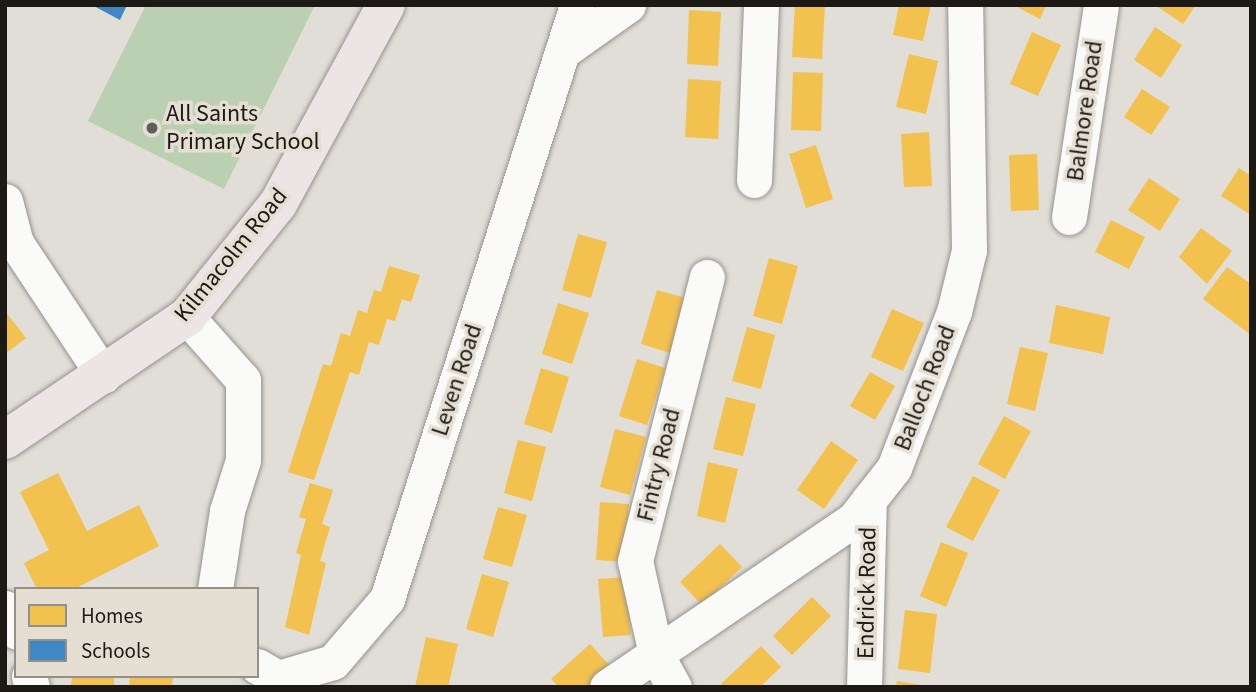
<!DOCTYPE html>
<style>
body{margin:0}
#map{position:relative;width:1256px;height:692px;overflow:hidden;background:#e1ddd7;font-family:"Source Sans 3",sans-serif}
div>[style]{position:absolute}
.green>*{inset:0;background:#bbd0b2}
.homes>*{inset:0;background:#f2c14e}
.schools>*{inset:0;background:#3f88c5}
.roads{filter:drop-shadow(0 0 2px #95928d) drop-shadow(0 0 2px #95928d)}
.minor>*{height:35px;margin:-17.5px;padding:0 17.5px;transform-origin:17.5px;border-radius:17.5px;background:#fafaf9}
.major>*{height:38px;margin:-19px;padding:0 19px;transform-origin:19px;border-radius:19px;background:#ede4e5}
.dots>*{width:19px;height:19px;translate:-50% -50%;box-sizing:border-box;border:4px solid #e5ded3;border-radius:50%}
span{translate:-50% -50%;white-space:nowrap;text-align:center;line-height:1.15;-webkit-text-stroke:7px #e5ded3;paint-order:stroke}
.street-label{font-size:24px;color:#1d1a16}
.poi-label{font-size:24px;color:#1d1a16}
.left{translate:0 -50%;text-align:left}
.frame{position:absolute;inset:0;border:7px solid #1d1a16;pointer-events:none}
.legend{position:absolute;left:14px;top:587px;width:245px;height:91px;box-sizing:border-box;background:#e5ded3;border:2px solid #959087;margin:0;padding:9px 12px;list-style:none;font-size:21px;color:#1d1a16}
.legend li{display:flex;align-items:center;gap:14px;height:35px}
.legend b{width:35px;border:2px solid #959087}
</style>
<div id="map">
<div class="green">
<i style="clip-path:polygon(146px 5px,315px 5px,224px 189px,88px 121px)"></i>
</div>
<div class="homes">
<i style="clip-path:polygon(795px 5px,825px 5px,822px 59px,792px 57px)"></i>
<i style="clip-path:polygon(899px 5px,931px 5px,923px 41px,893px 35px)"></i>
<i style="clip-path:polygon(1013px 5px,1046px 5px,1040px 19px)"></i>
<i style="clip-path:polygon(1155px 5px,1196px 5px,1183px 24px)"></i>
<i style="clip-path:polygon(689px 10px,721px 12px,718px 66px,687px 64px)"></i>
<i style="clip-path:polygon(1155px 27px,1182px 45px,1161px 78px,1134px 60px)"></i>
<i style="clip-path:polygon(1032px 32px,1061px 45px,1038px 96px,1010px 84px)"></i>
<i style="clip-path:polygon(909px 54px,938px 61px,926px 114px,896px 107px)"></i>
<i style="clip-path:polygon(793px 72px,823px 73px,821px 131px,791px 130px)"></i>
<i style="clip-path:polygon(688px 79px,721px 81px,718px 139px,685px 137px)"></i>
<i style="clip-path:polygon(1142px 89px,1170px 107px,1151px 135px,1124px 117px)"></i>
<i style="clip-path:polygon(929px 132px,932px 186px,904px 187px,901px 134px)"></i>
<i style="clip-path:polygon(816px 145px,833px 199px,806px 208px,789px 154px)"></i>
<i style="clip-path:polygon(1037px 154px,1039px 210px,1011px 211px,1009px 155px)"></i>
<i style="clip-path:polygon(1239px 168px,1251px 176px,1251px 215px,1221px 196px)"></i>
<i style="clip-path:polygon(1149px 178px,1180px 199px,1160px 231px,1128px 210px)"></i>
<i style="clip-path:polygon(1111px 220px,1145px 237px,1129px 269px,1095px 252px)"></i>
<i style="clip-path:polygon(1201px 228px,1232px 251px,1207px 284px,1179px 257px)"></i>
<i style="clip-path:polygon(578px 234px,607px 242px,591px 298px,562px 290px)"></i>
<i style="clip-path:polygon(769px 258px,798px 266px,782px 324px,753px 316px)"></i>
<i style="clip-path:polygon(389px 266px,420px 275px,411px 302px,402px 299px,395px 321px,387px 319px,379px 345px,369px 342px,359px 375px,350px 372px,314px 480px,288px 472px,323px 364px,331px 366px,341px 333px,350px 336px,358px 310px,367px 313px,374px 290px,381px 292px)"></i>
<i style="clip-path:polygon(1227px 267px,1251px 284px,1251px 335px,1203px 299px)"></i>
<i style="clip-path:polygon(657px 290px,686px 298px,670px 353px,641px 344px)"></i>
<i style="clip-path:polygon(558px 303px,589px 313px,572px 364px,542px 354px)"></i>
<i style="clip-path:polygon(1056px 305px,1110px 317px,1103px 354px,1049px 343px)"></i>
<i style="clip-path:polygon(892px 309px,924px 323px,903px 371px,871px 357px)"></i>
<i style="clip-path:polygon(5px 311px,26px 338px,5px 354px)"></i>
<i style="clip-path:polygon(747px 327px,775px 335px,761px 389px,732px 381px)"></i>
<i style="clip-path:polygon(1020px 347px,1048px 353px,1035px 411px,1007px 404px)"></i>
<i style="clip-path:polygon(637px 359px,665px 368px,647px 425px,619px 416px)"></i>
<i style="clip-path:polygon(541px 368px,569px 377px,552px 433px,524px 424px)"></i>
<i style="clip-path:polygon(870px 372px,895px 386px,875px 420px,850px 406px)"></i>
<i style="clip-path:polygon(726px 397px,756px 404px,743px 456px,713px 449px)"></i>
<i style="clip-path:polygon(1004px 416px,1031px 431px,1005px 479px,978px 464px)"></i>
<i style="clip-path:polygon(615px 429px,646px 437px,630px 495px,600px 487px)"></i>
<i style="clip-path:polygon(518px 440px,546px 447px,532px 501px,504px 493px)"></i>
<i style="clip-path:polygon(831px 441px,858px 460px,824px 509px,797px 490px)"></i>
<i style="clip-path:polygon(708px 462px,738px 469px,725px 523px,697px 516px)"></i>
<i style="clip-path:polygon(58px 473px,87px 531px,139px 505px,159px 546px,74px 589px,37px 589px,24px 563px,49px 550px,20px 492px)"></i>
<i style="clip-path:polygon(973px 476px,1000px 490px,973px 541px,946px 527px)"></i>
<i style="clip-path:polygon(310px 483px,333px 490px,322px 524px,330px 527px,320px 561px,326px 563px,309px 635px,285px 627px,301px 555px,296px 553px,306px 519px,299px 517px)"></i>
<i style="clip-path:polygon(600px 502px,629px 504px,625px 562px,596px 560px)"></i>
<i style="clip-path:polygon(498px 507px,527px 515px,512px 567px,483px 559px)"></i>
<i style="clip-path:polygon(941px 542px,968px 553px,946px 607px,920px 596px)"></i>
<i style="clip-path:polygon(720px 544px,742px 567px,702px 605px,680px 582px)"></i>
<i style="clip-path:polygon(482px 574px,509px 582px,493px 637px,466px 629px)"></i>
<i style="clip-path:polygon(626px 577px,631px 635px,603px 637px,598px 579px)"></i>
<i style="clip-path:polygon(812px 597px,831px 616px,792px 655px,773px 636px)"></i>
<i style="clip-path:polygon(905px 610px,937px 614px,930px 673px,898px 669px)"></i>
<i style="clip-path:polygon(426px 637px,458px 644px,448px 687px,415px 687px)"></i>
<i style="clip-path:polygon(590px 644px,612px 668px,591px 687px,559px 687px,551px 679px)"></i>
<i style="clip-path:polygon(761px 646px,781px 667px,760px 687px,724px 687px,721px 684px)"></i>
<i style="clip-path:polygon(72px 676px,114px 676px,114px 687px,71px 687px)"></i>
<i style="clip-path:polygon(130px 676px,173px 676px,172px 687px,129px 687px)"></i>
<i style="clip-path:polygon(897px 681px,921px 685px,921px 687px,896px 687px)"></i>
</div>
<div class="schools">
<i style="clip-path:polygon(92px 5px,127px 5px,120px 20px)"></i>
</div>
<div class="roads">
<div class="minor">
<i style="left:563px;top:51px;width:80px;rotate:-35.3deg"></i>
<i style="left:754px;top:180px;width:175px;rotate:-87.7deg"></i>
<i style="left:5px;top:201px;width:43px;rotate:75.3deg"></i>
<i style="left:16px;top:243px;width:159px;rotate:56.5deg"></i>
<i style="left:1069px;top:217px;width:214px;rotate:-81.4deg"></i>
<i style="left:187px;top:317px;width:84px;rotate:48.4deg"></i>
<i style="left:243px;top:380px;width:80px;rotate:90deg"></i>
<i style="left:243px;top:460px;width:53px;rotate:107.4deg"></i>
<i style="left:227px;top:511px;width:79px;rotate:98.7deg"></i>
<i style="left:5px;top:608px;width:26px;rotate:65deg"></i>
<i style="left:257px;top:666px;width:24px;rotate:30deg"></i>
<i style="left:278px;top:678px;width:57px;rotate:-16.2deg"></i>
<i style="left:333px;top:662px;width:83px;rotate:-49.4deg"></i>
<i style="left:387px;top:599px;width:624px;rotate:-72.26deg"></i>
<i style="left:29px;top:676px;width:11px;rotate:75deg"></i>
<i style="left:607px;top:687px;width:299px;rotate:-34.2deg"></i>
<i style="left:854px;top:519px;width:65px;rotate:-51.9deg"></i>
<i style="left:894px;top:468px;width:167px;rotate:-69deg"></i>
<i style="left:954px;top:312px;width:64px;rotate:-76.4deg"></i>
<i style="left:969px;top:250px;width:245px;rotate:-90.9deg"></i>
<i style="left:674px;top:687px;width:38px;rotate:-119deg"></i>
<i style="left:656px;top:654px;width:95px;rotate:-102.7deg"></i>
<i style="left:635px;top:561px;width:293px;rotate:-75.8deg"></i>
<i style="left:864px;top:687px;width:187px;rotate:-88.5deg"></i>
</div>
<div class="major">
<i style="left:5px;top:440px;width:220px;rotate:-34.1deg"></i>
<i style="left:187px;top:317px;width:145px;rotate:-51.2deg"></i>
<i style="left:278px;top:204px;width:226px;rotate:-61.5deg"></i>
</div>
</div>
<div class="dots">
<i style="left:152px;top:128px;background:#625e5a"></i>
</div>
<div class="street-label">
<span style="left:1085px;top:111px;rotate:-82deg">Balmore Road</span>
<span style="left:231px;top:255px;rotate:-51deg">Kilmacolm Road</span>
<span style="left:457px;top:380px;rotate:-72deg">Leven Road</span>
<span style="left:925px;top:388px;rotate:-69deg">Balloch Road</span>
<span style="left:659px;top:465px;rotate:-76deg">Fintry Road</span>
<span style="left:867px;top:593px;rotate:-89deg">Endrick Road</span>
</div>
<div class="poi-label">
<span class="left" style="left:166px;top:128px">All Saints<br>Primary School</span>
</div>
<div class="frame"></div>
<ul class="legend">
<li><b style="height:19px;background:#f2c14e"></b>Homes</li>
<li><b style="height:19px;background:#3f88c5"></b>Schools</li>
</ul>
</div>
